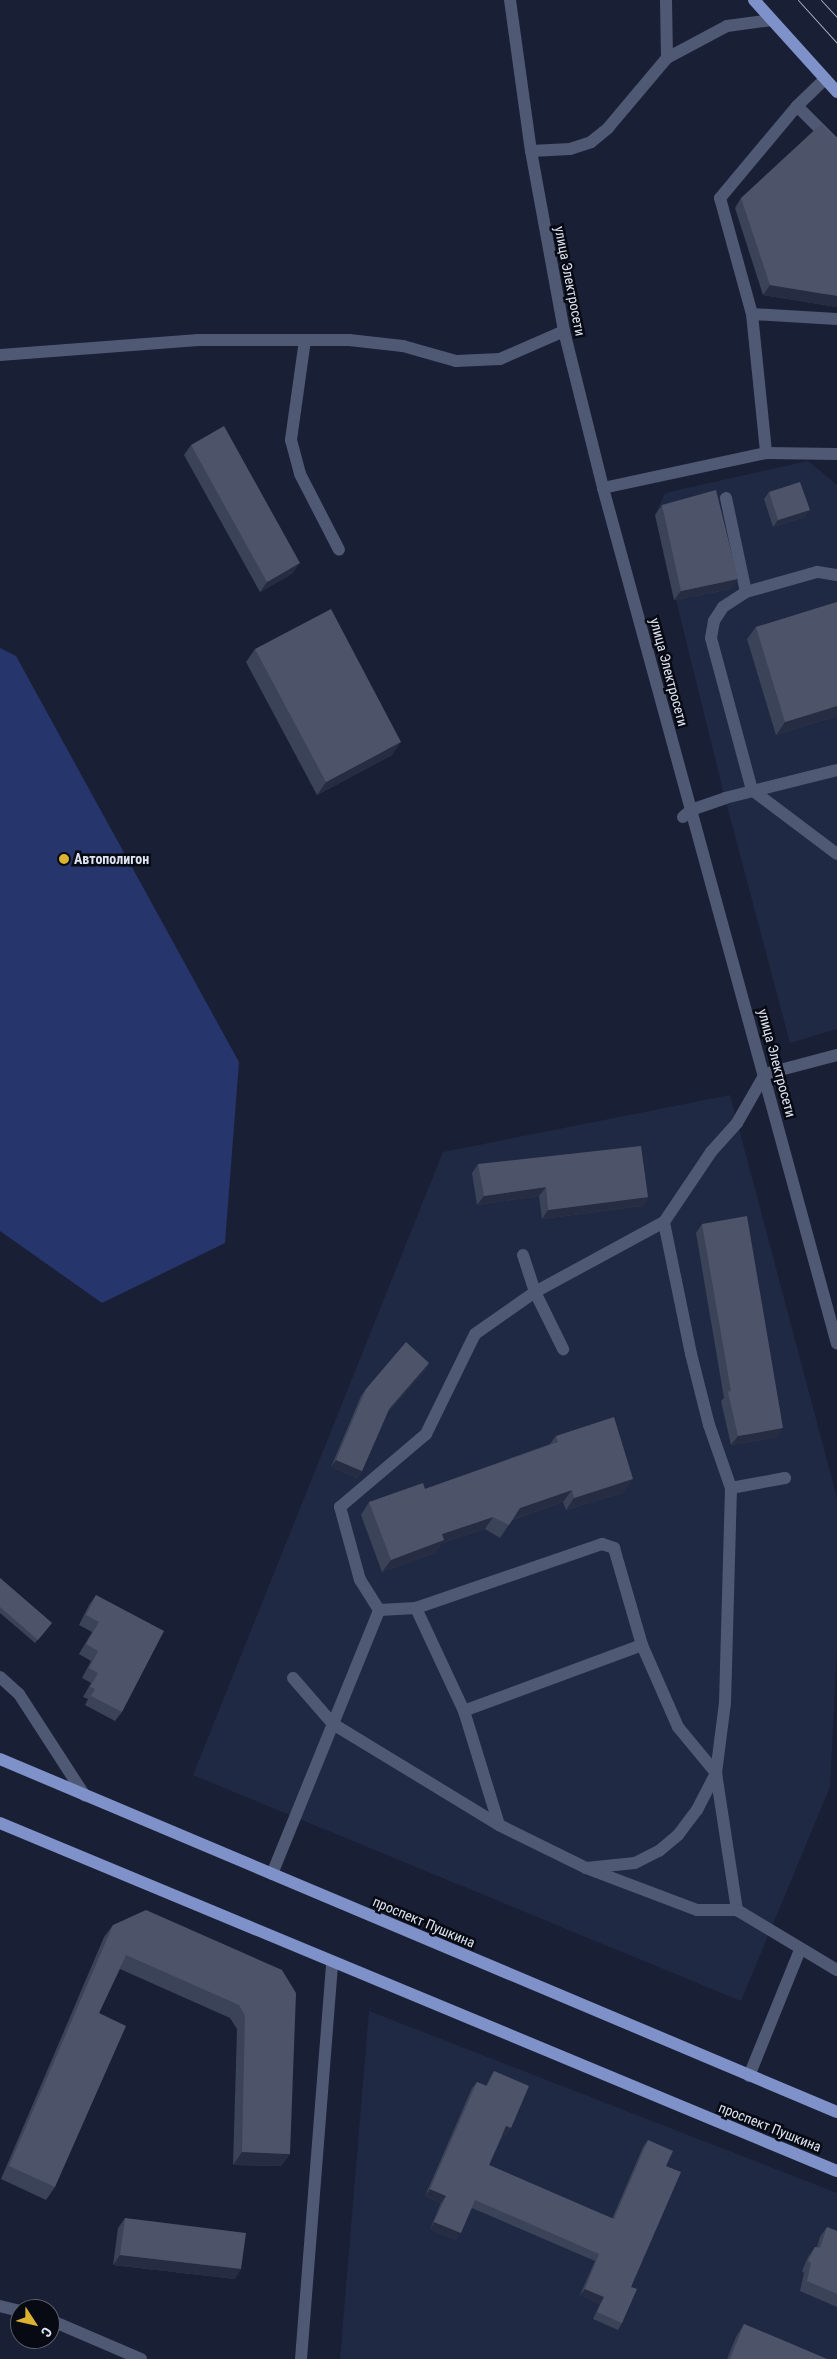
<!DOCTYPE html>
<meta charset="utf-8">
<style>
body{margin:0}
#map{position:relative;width:837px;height:2359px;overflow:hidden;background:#191f34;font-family:"Roboto Condensed",sans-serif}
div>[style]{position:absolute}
.built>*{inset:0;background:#202943}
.green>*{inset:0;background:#26356b}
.minor>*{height:12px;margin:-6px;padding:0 6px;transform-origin:6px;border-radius:6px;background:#4f5974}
.major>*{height:12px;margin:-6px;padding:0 6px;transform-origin:6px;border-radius:6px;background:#7e91c9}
.tram>*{height:1px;margin:-0.5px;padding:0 0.5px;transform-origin:0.5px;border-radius:0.5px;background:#acb2c1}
.wall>*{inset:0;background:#3b4358}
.shaded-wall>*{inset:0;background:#262d43}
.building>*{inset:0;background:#4d5469}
.dots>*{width:14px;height:14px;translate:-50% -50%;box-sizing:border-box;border:2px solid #070a13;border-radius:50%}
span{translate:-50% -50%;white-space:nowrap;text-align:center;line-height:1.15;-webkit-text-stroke:5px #070a13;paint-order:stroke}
.street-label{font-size:14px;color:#dee3f1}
.poi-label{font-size:14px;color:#dee3f1;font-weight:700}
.left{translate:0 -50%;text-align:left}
.north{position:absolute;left:10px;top:2299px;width:50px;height:50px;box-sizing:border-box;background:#070a13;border:1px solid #5d616c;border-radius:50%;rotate:125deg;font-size:14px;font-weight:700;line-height:20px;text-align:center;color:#dee3f1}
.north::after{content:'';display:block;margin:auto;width:18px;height:22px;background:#dcb233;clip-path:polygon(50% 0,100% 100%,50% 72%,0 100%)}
</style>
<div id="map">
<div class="built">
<i style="clip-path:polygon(808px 461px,837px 485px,837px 1029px,790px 1043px,725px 798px,655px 515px,665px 493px)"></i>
<i style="clip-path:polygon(730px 1095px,837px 1498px,837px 1648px,830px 1787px,741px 2001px,193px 1775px,443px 1152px)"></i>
<i style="clip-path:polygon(369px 2011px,837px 2193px,837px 2359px,340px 2359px)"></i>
</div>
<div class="green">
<i style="clip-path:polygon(0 648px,16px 656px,239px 1062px,225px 1243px,102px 1303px,0 1231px)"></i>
</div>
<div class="minor">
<i style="left:510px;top:0;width:152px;rotate:82.1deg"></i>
<i style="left:531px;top:151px;width:183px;rotate:79.6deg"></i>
<i style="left:564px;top:331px;width:162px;rotate:76deg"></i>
<i style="left:603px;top:488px;width:887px;rotate:74.71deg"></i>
<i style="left:666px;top:0;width:58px;rotate:89deg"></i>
<i style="left:825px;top:79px;width:39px;rotate:136deg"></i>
<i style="left:797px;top:106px;width:57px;rotate:45deg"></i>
<i style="left:797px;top:106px;width:120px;rotate:129.9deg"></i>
<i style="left:720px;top:198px;width:120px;rotate:74.6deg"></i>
<i style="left:752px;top:314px;width:85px;rotate:3.4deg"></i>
<i style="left:531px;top:151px;width:39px;rotate:-3deg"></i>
<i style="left:570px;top:149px;width:22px;rotate:-18deg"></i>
<i style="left:591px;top:142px;width:22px;rotate:-39deg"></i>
<i style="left:608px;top:128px;width:92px;rotate:-49.9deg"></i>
<i style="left:667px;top:58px;width:68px;rotate:-28.1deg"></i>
<i style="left:727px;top:26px;width:45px;rotate:-7.6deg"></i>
<i style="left:752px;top:314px;width:140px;rotate:84.2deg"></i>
<i style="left:305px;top:340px;width:101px;rotate:98deg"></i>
<i style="left:291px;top:440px;width:35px;rotate:75deg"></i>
<i style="left:300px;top:474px;width:85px;rotate:62.8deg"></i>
<i style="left:0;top:355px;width:199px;rotate:-4.3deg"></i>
<i style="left:198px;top:340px;width:151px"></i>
<i style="left:349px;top:340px;width:54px;rotate:6.3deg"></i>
<i style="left:403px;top:346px;width:55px;rotate:15.8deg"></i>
<i style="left:456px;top:361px;width:44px;rotate:-2.6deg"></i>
<i style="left:500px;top:359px;width:70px;rotate:-23.6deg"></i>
<i style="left:603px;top:488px;width:167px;rotate:-12.1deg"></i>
<i style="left:766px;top:453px;width:71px;rotate:0.8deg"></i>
<i style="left:726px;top:498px;width:96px;rotate:78deg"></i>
<i style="left:837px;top:575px;width:20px;rotate:-171deg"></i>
<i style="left:817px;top:572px;width:74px;rotate:164.3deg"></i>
<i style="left:746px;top:592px;width:27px;rotate:147deg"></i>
<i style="left:723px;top:607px;width:17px;rotate:123deg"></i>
<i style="left:714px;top:621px;width:17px;rotate:100deg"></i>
<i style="left:711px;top:638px;width:157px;rotate:74.9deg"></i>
<i style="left:752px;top:790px;width:106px;rotate:37deg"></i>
<i style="left:683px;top:817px;width:11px;rotate:-41deg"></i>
<i style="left:691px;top:810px;width:36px;rotate:-19deg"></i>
<i style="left:725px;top:798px;width:115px;rotate:-14deg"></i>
<i style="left:523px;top:1255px;width:39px;rotate:72deg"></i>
<i style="left:535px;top:1292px;width:64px;rotate:63.8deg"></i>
<i style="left:731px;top:1488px;width:55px;rotate:-10.5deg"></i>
<i style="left:379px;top:1610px;width:37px;rotate:-3deg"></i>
<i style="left:642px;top:1645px;width:190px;rotate:159.7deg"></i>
<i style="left:464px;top:1711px;width:114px;rotate:-115deg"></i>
<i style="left:416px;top:1608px;width:197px;rotate:-19deg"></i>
<i style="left:602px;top:1544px;width:13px;rotate:18deg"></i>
<i style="left:614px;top:1548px;width:101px;rotate:73.9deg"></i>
<i style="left:642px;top:1645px;width:90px;rotate:66.3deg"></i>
<i style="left:678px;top:1727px;width:60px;rotate:50.4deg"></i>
<i style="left:716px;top:1773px;width:139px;rotate:81.3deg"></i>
<i style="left:0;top:1677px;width:25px;rotate:42deg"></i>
<i style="left:19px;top:1694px;width:121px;rotate:57.1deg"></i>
<i style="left:293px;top:1678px;width:61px;rotate:49deg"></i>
<i style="left:333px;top:1724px;width:194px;rotate:31.3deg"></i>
<i style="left:499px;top:1825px;width:97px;rotate:26.3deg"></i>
<i style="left:586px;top:1868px;width:119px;rotate:20.7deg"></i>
<i style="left:697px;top:1910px;width:40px"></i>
<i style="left:737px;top:1910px;width:117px;rotate:31deg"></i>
<i style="left:464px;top:1711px;width:119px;rotate:72.9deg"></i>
<i style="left:586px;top:1868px;width:49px;rotate:-5.8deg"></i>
<i style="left:635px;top:1863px;width:27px;rotate:-27deg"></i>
<i style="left:659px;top:1851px;width:25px;rotate:-40deg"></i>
<i style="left:678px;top:1835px;width:31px;rotate:-53deg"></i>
<i style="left:697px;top:1810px;width:42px;rotate:-62.8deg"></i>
<i style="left:716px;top:1773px;width:71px;rotate:-82.7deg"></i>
<i style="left:725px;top:1703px;width:215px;rotate:-88.4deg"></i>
<i style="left:731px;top:1488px;width:67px;rotate:-109.2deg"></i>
<i style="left:709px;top:1425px;width:73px;rotate:-104.2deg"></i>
<i style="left:691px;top:1354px;width:135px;rotate:-101.6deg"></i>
<i style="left:664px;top:1222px;width:84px;rotate:-56.1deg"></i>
<i style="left:711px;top:1152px;width:39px;rotate:-48deg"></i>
<i style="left:737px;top:1123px;width:56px;rotate:-60.3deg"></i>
<i style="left:765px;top:1074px;width:74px;rotate:-14.8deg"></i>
<i style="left:272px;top:1874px;width:285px;rotate:-67.9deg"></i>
<i style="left:379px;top:1610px;width:36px;rotate:-122deg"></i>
<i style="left:360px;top:1580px;width:76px;rotate:-105.3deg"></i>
<i style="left:340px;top:1507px;width:113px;rotate:-40.3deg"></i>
<i style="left:426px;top:1434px;width:111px;rotate:-63.9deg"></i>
<i style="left:475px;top:1334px;width:73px;rotate:-35deg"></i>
<i style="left:535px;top:1292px;width:147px;rotate:-28.5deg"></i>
<i style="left:749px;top:2076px;width:136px;rotate:-68deg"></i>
<i style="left:0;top:2306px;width:21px;rotate:14deg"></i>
<i style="left:50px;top:2320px;width:99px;rotate:23.2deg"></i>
<i style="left:301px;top:2359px;width:398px;rotate:-85.5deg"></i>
</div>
<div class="major">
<i style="left:754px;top:0;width:124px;rotate:47.9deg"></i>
<i style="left:0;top:1759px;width:908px;rotate:22.87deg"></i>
<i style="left:0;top:1823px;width:906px;rotate:22.58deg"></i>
</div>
<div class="tram">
<i style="left:798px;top:0;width:58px;rotate:47.8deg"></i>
<i style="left:821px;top:0;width:23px;rotate:47deg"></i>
</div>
<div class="wall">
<i style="clip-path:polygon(741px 198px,837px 307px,763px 295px,735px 208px)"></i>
<i style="clip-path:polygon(191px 445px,293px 573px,260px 592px,184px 455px)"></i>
<i style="clip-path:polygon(769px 492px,805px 517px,773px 527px,764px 499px)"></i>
<i style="clip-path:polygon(662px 505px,731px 589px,674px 600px,655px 515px)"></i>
<i style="clip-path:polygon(837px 602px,837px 716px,776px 735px,747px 639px,756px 627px)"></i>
<i style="clip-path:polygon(255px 649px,392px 755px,317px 795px,246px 662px)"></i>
<i style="clip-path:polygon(478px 1164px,648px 1197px,642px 1206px,542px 1219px,539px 1196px,477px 1205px,472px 1173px)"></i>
<i style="clip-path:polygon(702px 1224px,777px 1437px,731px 1445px,721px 1401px,724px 1398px,696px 1233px)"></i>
<i style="clip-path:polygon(429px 1363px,425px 1370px,388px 1412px,362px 1471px,357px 1478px,331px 1467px,361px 1396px,366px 1389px)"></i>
<i style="clip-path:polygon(556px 1436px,624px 1492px,566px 1510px,563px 1502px,512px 1520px,500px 1538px,485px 1529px,442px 1543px,435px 1553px,382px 1572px,361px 1515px,369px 1502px,425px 1489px,550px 1444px)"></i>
<i style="clip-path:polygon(0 1578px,52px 1623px,35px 1643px,0 1613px)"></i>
<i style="clip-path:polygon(96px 1595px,122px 1712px,115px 1721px,85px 1705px,88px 1699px,83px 1697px,91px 1683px,82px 1678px,91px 1661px,79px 1654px,92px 1632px,79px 1625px,89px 1605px)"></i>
<i style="clip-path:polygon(113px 1925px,282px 1970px,290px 2154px,281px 2166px,233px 2165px,237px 2029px,230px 2018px,120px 1969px,99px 2013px,55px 2187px,46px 2200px,1px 2179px,104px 1937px)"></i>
<i style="clip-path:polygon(494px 2071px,506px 2135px,503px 2134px,489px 2165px,612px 2219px,643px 2147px,648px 2140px,666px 2166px,631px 2287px,622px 2323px,618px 2330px,593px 2319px,600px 2304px,580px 2295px,595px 2261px,472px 2208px,456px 2240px,430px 2229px,441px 2203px,425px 2196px,472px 2088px,477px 2082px,486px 2086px,490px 2078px)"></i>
<i style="clip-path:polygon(125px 2218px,235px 2279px,113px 2265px,118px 2228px)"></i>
<i style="clip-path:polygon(827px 2227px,837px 2231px,837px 2307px,800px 2291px,804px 2273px,802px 2271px,808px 2257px,815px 2247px,817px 2247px,820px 2237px)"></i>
<i style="clip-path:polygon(744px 2324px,827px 2359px,727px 2359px,736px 2337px)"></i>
</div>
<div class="shaded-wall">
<i style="clip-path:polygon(770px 285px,837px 296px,837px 307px,763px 295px)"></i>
<i style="clip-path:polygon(810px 510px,805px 517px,773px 527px,778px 520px)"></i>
<i style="clip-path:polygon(300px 563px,293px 573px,260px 592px,267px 582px)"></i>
<i style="clip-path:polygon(738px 579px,731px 589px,674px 600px,681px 591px)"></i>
<i style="clip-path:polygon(837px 706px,837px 716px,776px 735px,785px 722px)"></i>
<i style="clip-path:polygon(401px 742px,392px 755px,317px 795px,326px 782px)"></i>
<i style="clip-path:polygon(546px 1187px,539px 1196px,477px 1205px,484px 1196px)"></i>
<i style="clip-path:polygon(648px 1197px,642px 1206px,542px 1219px,548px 1210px)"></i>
<i style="clip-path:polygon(429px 1363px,425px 1370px,384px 1416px,389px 1409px)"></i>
<i style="clip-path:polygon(783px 1428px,777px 1437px,731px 1445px,738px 1436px)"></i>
<i style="clip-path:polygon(336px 1460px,362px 1471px,357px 1478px,331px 1467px)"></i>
<i style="clip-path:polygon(633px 1479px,624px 1492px,566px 1510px,574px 1498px)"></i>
<i style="clip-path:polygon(572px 1490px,563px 1502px,511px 1520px,520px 1508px)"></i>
<i style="clip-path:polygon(493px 1517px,485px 1529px,442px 1543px,435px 1553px,382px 1572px,391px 1560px,442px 1534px)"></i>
<i style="clip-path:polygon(506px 2126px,511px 2128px,506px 2135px,501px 2133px)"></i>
<i style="clip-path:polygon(242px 2152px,290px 2154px,281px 2166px,233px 2165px)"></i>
<i style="clip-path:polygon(430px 2189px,446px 2196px,441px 2203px,425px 2196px)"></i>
<i style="clip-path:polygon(434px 2222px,461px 2233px,456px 2240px,430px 2229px)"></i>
<i style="clip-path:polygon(120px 2255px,241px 2269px,235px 2279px,113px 2265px)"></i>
<i style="clip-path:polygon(585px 2289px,604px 2297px,600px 2304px,580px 2295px)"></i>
</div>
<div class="building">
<i style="clip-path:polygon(821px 124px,837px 141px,837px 296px,770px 285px,741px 198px)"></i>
<i style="clip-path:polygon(224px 426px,300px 563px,267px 582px,191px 445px)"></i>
<i style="clip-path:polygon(800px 482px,810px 510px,778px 520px,769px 492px)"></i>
<i style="clip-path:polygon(716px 490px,738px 579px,681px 591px,662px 505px)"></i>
<i style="clip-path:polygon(837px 602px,837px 706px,785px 722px,756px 627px)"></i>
<i style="clip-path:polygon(331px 609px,401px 742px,326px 782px,255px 649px)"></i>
<i style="clip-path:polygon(641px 1146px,648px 1197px,548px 1210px,546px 1187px,484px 1196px,478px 1164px)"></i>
<i style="clip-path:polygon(747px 1216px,783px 1428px,738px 1436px,728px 1392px,731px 1391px,702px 1224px)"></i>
<i style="clip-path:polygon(406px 1342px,429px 1363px,389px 1409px,362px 1471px,336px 1460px,366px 1389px)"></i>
<i style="clip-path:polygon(614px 1417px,633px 1479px,574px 1498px,572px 1490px,520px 1508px,509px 1525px,493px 1517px,442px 1534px,444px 1540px,391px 1560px,369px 1502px,423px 1483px,425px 1489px,558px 1442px,556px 1436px)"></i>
<i style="clip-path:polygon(0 1578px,52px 1623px,38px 1640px,0 1607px)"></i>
<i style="clip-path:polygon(96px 1595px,164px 1631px,122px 1712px,91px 1696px,95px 1689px,90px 1687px,98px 1673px,89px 1668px,98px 1651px,86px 1644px,99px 1622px,86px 1615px)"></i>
<i style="clip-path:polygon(146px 1910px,282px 1970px,296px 1993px,290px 2154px,242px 2152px,245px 2016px,239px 2005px,126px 1955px,99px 2013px,126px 2026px,55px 2187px,9px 2166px,113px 1925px)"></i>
<i style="clip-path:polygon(494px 2071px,529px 2086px,511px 2128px,506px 2126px,489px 2165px,614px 2219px,648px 2140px,673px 2151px,666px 2166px,681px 2172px,631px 2287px,637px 2289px,622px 2323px,597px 2312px,604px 2297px,585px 2289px,599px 2254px,475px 2200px,461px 2233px,434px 2222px,446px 2196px,430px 2189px,477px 2082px,487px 2086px)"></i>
<i style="clip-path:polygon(125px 2218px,246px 2233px,241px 2269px,120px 2255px)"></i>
<i style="clip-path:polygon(827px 2227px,837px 2231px,837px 2294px,807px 2281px,811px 2263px,808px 2261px,815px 2247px,820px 2248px)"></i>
<i style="clip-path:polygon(744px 2324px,827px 2359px,730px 2359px)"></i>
</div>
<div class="dots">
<i style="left:64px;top:859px;background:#dcb233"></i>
</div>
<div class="street-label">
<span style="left:570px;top:281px;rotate:79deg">улица Электросети</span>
<span style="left:669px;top:672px;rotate:75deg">улица Электросети</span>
<span style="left:777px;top:1063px;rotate:75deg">улица Электросети</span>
<span style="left:424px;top:1922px;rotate:23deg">проспект Пушкина</span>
<span style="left:770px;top:2127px;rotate:22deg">проспект Пушкина</span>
</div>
<div class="poi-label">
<span class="left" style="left:74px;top:859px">Автополигон</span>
</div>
<div class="north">С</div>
</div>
